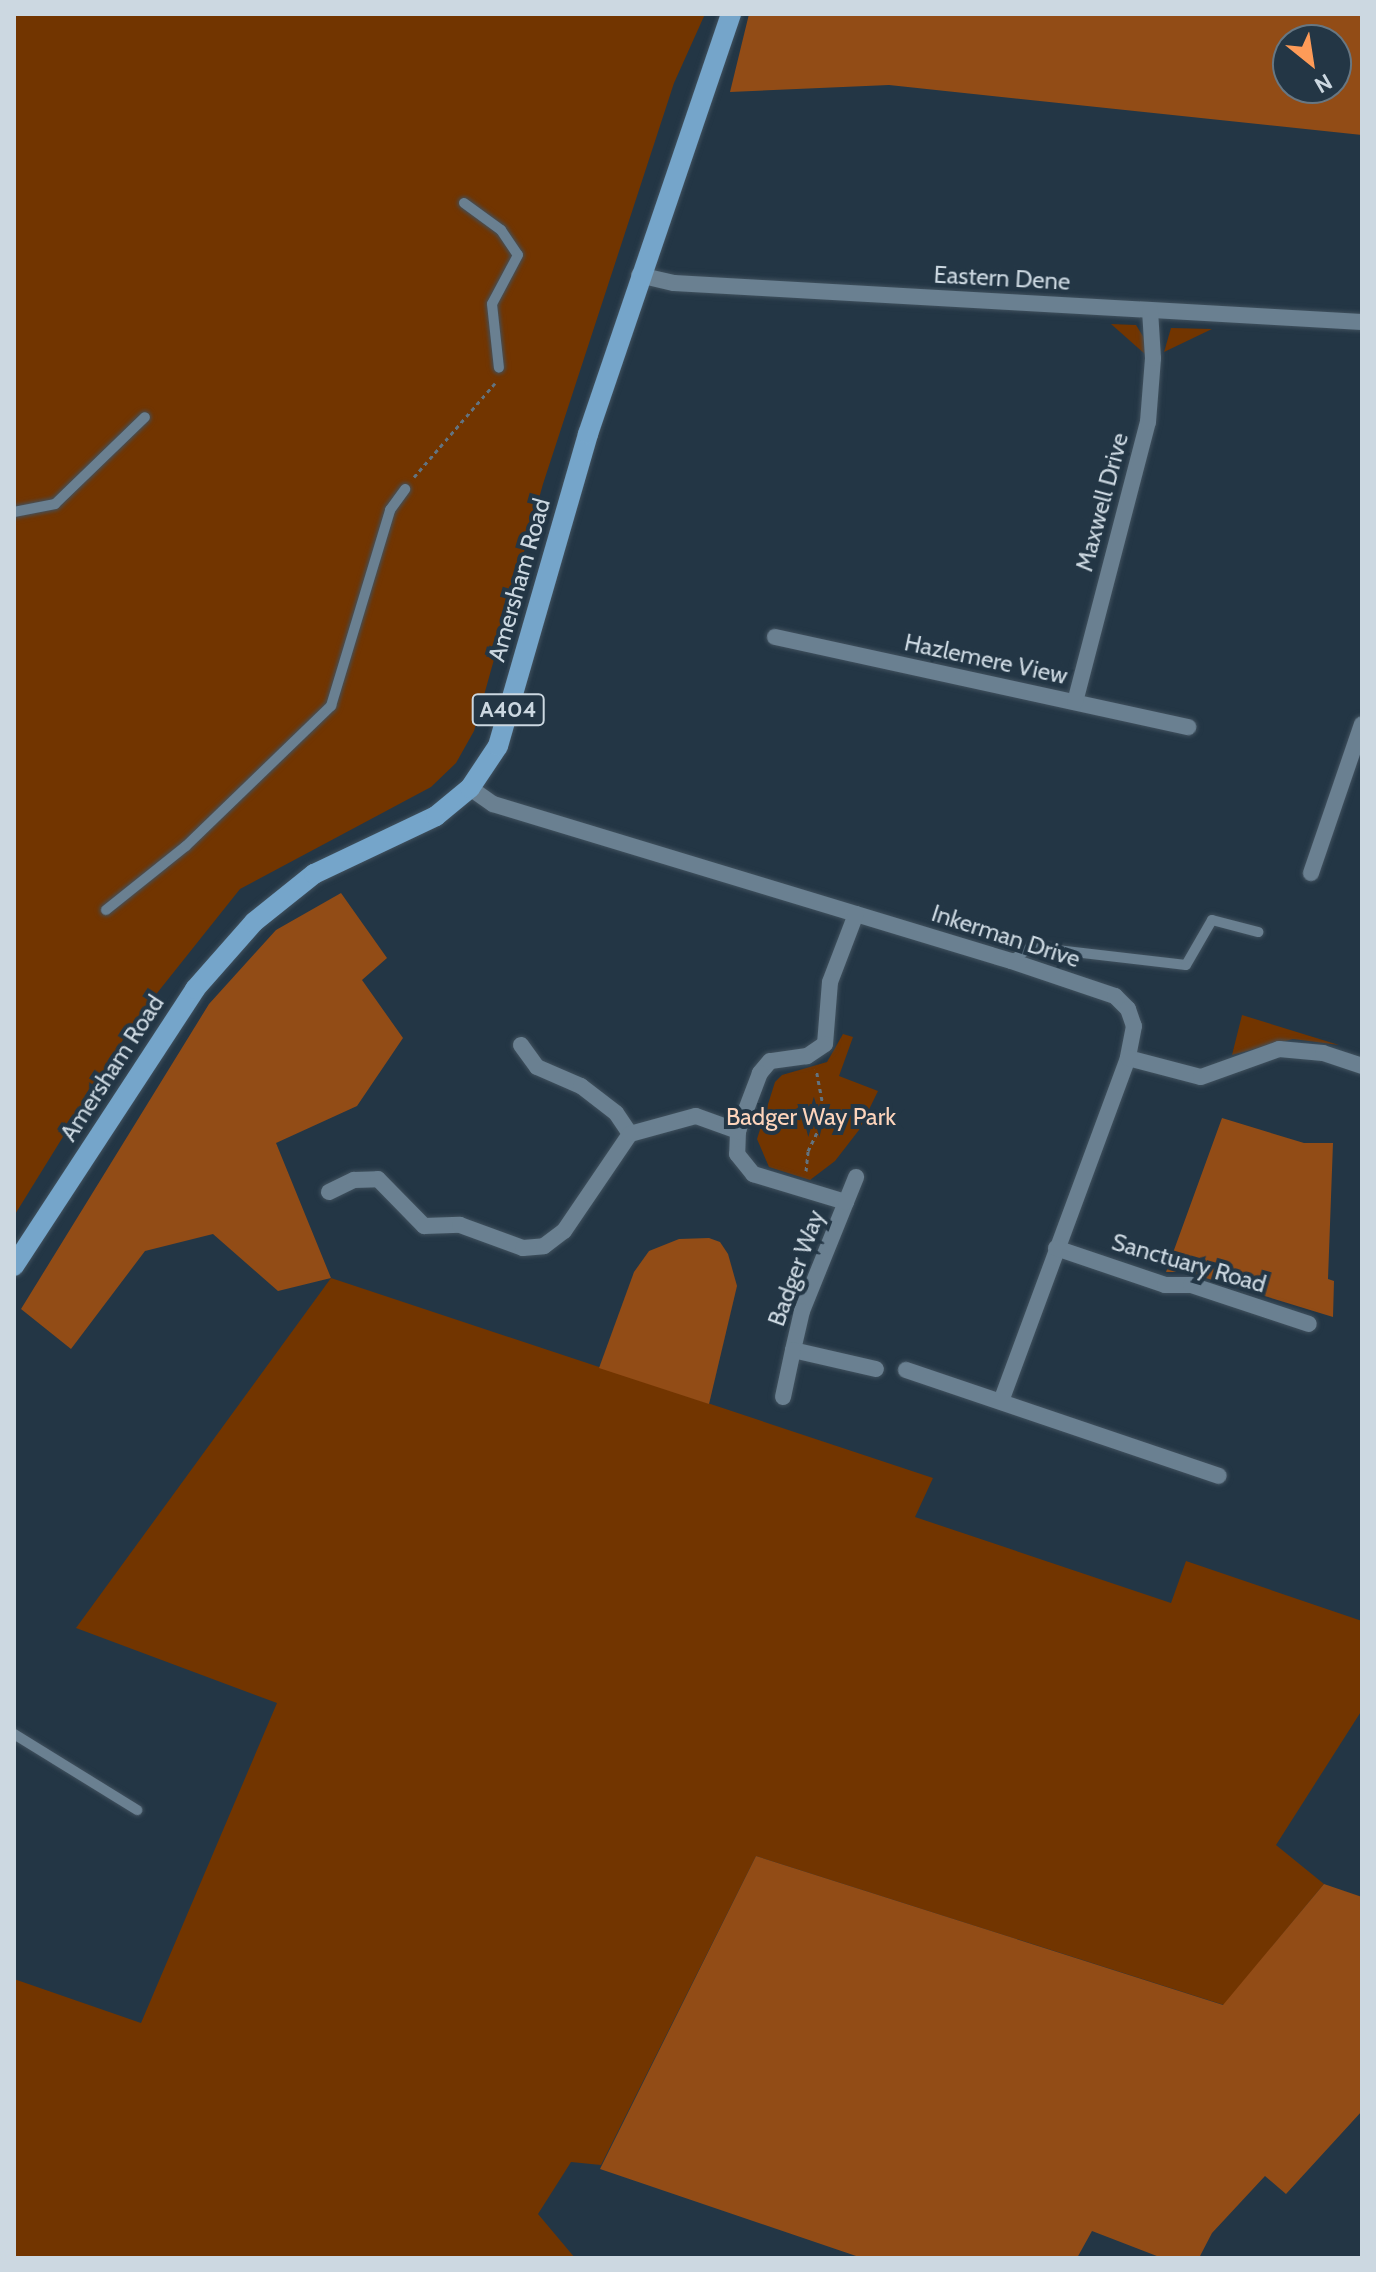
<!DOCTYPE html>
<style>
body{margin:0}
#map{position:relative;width:1376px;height:2272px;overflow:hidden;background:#233645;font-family:Cabin,sans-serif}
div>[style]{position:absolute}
.green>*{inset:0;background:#723500}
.forest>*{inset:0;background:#924c16}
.path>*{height:3px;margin-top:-1.5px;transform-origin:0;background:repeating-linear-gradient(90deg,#627380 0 4px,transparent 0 8px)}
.roads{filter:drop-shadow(0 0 2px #41515e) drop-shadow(0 0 2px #41515e)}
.service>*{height:10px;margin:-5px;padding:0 5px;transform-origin:5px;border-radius:5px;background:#6a8091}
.minor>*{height:16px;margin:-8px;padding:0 8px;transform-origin:8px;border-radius:8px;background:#6a8091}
.primary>*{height:20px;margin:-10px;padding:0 10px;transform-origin:10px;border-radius:10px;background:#75a5ca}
span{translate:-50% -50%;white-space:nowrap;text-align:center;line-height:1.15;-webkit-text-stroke:8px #233645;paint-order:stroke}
.shield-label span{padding:2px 6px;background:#233645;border:2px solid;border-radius:6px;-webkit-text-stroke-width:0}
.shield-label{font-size:22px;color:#ccd8e1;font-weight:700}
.street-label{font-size:24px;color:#ccd8e1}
.park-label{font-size:24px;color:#fdd4bb}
.frame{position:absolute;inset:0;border:16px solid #ccd8e1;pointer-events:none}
.north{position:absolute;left:1272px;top:24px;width:80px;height:80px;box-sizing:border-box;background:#233645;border:2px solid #677783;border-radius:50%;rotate:150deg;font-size:22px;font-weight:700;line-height:32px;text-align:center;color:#ccd8e1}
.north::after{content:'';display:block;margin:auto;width:28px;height:36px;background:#fe9b58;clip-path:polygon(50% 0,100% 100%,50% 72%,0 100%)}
</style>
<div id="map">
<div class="green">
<i style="clip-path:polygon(14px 14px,705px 14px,674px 83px,543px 484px,474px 731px,456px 763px,431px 787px,240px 889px,134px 1022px,14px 1216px)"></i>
<i style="clip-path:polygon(1111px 324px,1136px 325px,1149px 346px,1146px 355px)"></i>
<i style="clip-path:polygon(1171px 328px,1212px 329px,1164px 352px)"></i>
<i style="clip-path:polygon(1242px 1015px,1339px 1045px,1293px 1039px,1232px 1055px)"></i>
<i style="clip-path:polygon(843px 1034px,853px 1037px,839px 1076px,878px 1091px,859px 1130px,835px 1161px,810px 1180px,769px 1167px,757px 1139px,775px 1082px,782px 1075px,827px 1062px)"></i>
<i style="clip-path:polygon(331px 1278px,933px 1478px,915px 1517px,1171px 1603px,1186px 1561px,1362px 1621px,1362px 1710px,1276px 1845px,1324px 1884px,1224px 2005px,756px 1856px,601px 2165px,571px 2162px,538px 2214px,575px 2258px,14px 2258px,14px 1979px,141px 2023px,277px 1703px,76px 1628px)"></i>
</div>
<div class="forest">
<i style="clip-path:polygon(evenodd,749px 14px,1362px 14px,1362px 135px,889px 85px,730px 92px,749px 14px,1288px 40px,1336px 40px,1336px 88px,1288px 88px,1288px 40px)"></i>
<i style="clip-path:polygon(341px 893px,387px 958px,362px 980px,403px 1038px,357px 1106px,276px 1143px,331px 1278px,278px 1291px,213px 1234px,145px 1251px,71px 1349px,21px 1309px,209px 1004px,276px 930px)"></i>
<i style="clip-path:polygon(1222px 1118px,1304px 1143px,1333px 1143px,1328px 1279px,1334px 1281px,1333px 1317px,1186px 1272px,1166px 1272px)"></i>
<i style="clip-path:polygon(709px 1238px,720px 1242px,728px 1254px,737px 1286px,709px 1404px,599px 1368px,634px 1272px,649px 1251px,679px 1239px)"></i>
<i style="clip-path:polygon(756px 1856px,1223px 2005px,1324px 1884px,1362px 1897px,1362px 2111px,1286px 2194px,1265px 2176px,1212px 2233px,1199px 2258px,1162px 2258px,1092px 2231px,1077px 2258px,862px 2258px,600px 2169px)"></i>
</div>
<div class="path">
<i style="left:414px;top:477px;width:124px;rotate:-49.2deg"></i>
<i style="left:806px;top:1171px;width:20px;rotate:-84deg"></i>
<i style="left:808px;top:1151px;width:39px;rotate:-64deg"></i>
<i style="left:825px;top:1116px;width:48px;rotate:-100.8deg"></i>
</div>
<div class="roads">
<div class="service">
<i style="left:464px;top:203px;width:46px;rotate:36.1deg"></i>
<i style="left:501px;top:230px;width:30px;rotate:56deg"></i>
<i style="left:518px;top:255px;width:55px;rotate:118deg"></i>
<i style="left:492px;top:304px;width:64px;rotate:83.8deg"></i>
<i style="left:14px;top:512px;width:42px;rotate:-11deg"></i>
<i style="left:55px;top:504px;width:125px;rotate:-44deg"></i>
<i style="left:106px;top:910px;width:102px;rotate:-38.7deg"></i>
<i style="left:186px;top:846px;width:202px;rotate:-44deg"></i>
<i style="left:331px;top:706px;width:205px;rotate:-73.2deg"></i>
<i style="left:390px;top:510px;width:26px;rotate:-54deg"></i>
<i style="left:1011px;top:961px;width:24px;rotate:-35deg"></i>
<i style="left:1031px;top:947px;width:156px;rotate:6.6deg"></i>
<i style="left:1186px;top:965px;width:52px;rotate:-60deg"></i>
<i style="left:1212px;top:920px;width:48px;rotate:14.6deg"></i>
<i style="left:14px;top:1734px;width:145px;rotate:31.7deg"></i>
</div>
<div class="minor">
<i style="left:639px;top:275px;width:36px;rotate:13deg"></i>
<i style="left:674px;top:283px;width:689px;rotate:3.24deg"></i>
<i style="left:775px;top:637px;width:423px;rotate:12.3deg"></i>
<i style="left:1075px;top:702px;width:289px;rotate:-75.4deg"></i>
<i style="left:1148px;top:422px;width:64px;rotate:-85.5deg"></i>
<i style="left:1153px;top:358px;width:48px;rotate:-93.6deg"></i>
<i style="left:470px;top:788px;width:28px;rotate:35deg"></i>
<i style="left:493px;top:804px;width:541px;rotate:16.86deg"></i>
<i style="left:1011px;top:961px;width:110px;rotate:18.6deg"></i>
<i style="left:1115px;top:996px;width:18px;rotate:45deg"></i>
<i style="left:1128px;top:1009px;width:18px;rotate:71deg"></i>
<i style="left:1134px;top:1026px;width:33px;rotate:101deg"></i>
<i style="left:1128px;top:1058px;width:366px;rotate:110.3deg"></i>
<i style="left:1311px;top:873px;width:157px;rotate:-71.1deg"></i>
<i style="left:856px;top:914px;width:73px;rotate:110.9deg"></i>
<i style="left:830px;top:982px;width:62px;rotate:94.6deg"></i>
<i style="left:825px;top:1044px;width:22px;rotate:146deg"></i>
<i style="left:807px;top:1056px;width:37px;rotate:172deg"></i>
<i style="left:770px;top:1061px;width:16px;rotate:130deg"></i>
<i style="left:760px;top:1073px;width:62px;rotate:110.8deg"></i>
<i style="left:738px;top:1131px;width:23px;rotate:92deg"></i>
<i style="left:737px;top:1154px;width:26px;rotate:51deg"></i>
<i style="left:753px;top:1174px;width:97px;rotate:16.8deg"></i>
<i style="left:846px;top:1202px;width:118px;rotate:112deg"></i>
<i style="left:802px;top:1311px;width:40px;rotate:103deg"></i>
<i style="left:793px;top:1350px;width:85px;rotate:12.9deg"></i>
<i style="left:521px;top:1045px;width:27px;rotate:54deg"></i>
<i style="left:537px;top:1067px;width:48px;rotate:23.4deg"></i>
<i style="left:581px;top:1086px;width:44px;rotate:37.6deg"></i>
<i style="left:616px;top:1113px;width:25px;rotate:56deg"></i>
<i style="left:1128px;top:1058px;width:75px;rotate:14.6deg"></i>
<i style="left:1201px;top:1077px;width:83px;rotate:-19.7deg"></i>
<i style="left:1279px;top:1049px;width:44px;rotate:5.2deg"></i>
<i style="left:1323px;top:1053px;width:41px;rotate:18.4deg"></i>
<i style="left:329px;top:1192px;width:28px;rotate:-26deg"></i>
<i style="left:354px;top:1180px;width:24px;rotate:-2deg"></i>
<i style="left:378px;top:1179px;width:66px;rotate:45.6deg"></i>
<i style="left:424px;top:1226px;width:36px;rotate:-2deg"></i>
<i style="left:460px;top:1225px;width:67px;rotate:20.1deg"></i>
<i style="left:523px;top:1248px;width:21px;rotate:-5deg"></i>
<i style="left:544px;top:1246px;width:25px;rotate:-37deg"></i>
<i style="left:564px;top:1231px;width:117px;rotate:-55.8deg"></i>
<i style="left:630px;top:1134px;width:68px;rotate:-15.3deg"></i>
<i style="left:696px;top:1116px;width:45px;rotate:19.7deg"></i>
<i style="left:846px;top:1202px;width:27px;rotate:-68deg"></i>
<i style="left:1056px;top:1248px;width:115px;rotate:18.7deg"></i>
<i style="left:1165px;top:1285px;width:26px"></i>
<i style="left:1191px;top:1285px;width:124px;rotate:18.3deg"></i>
<i style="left:906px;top:1370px;width:330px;rotate:18.7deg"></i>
<i style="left:783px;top:1397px;width:48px;rotate:-78deg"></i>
</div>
<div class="primary">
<i style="left:14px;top:1266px;width:331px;rotate:-56.8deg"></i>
<i style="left:195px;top:989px;width:89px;rotate:-48.6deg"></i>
<i style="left:254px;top:922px;width:77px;rotate:-38.7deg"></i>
<i style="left:314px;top:874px;width:135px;rotate:-25.4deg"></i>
<i style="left:436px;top:816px;width:44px;rotate:-39.5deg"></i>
<i style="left:470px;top:788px;width:50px;rotate:-56.3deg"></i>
<i style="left:498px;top:746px;width:325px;rotate:-73.9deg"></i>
<i style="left:588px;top:434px;width:444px;rotate:-71.2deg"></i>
</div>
</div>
<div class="shield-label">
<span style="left:508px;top:710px">A404</span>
</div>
<div class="street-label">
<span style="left:1002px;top:278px;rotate:3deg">Eastern Dene</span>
<span style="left:1102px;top:502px;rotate:-75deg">Maxwell Drive</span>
<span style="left:519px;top:580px;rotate:-74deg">Amersham Road</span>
<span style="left:986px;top:659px;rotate:12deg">Hazlemere View</span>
<span style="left:1006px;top:936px;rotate:18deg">Inkerman Drive</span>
<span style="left:112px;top:1068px;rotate:-57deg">Amersham Road</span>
<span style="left:1189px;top:1263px;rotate:16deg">Sanctuary Road</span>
<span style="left:796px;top:1268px;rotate:-70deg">Badger Way</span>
</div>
<div class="park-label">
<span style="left:811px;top:1117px">Badger Way Park</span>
</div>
<div class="frame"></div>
<div class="north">N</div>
</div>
